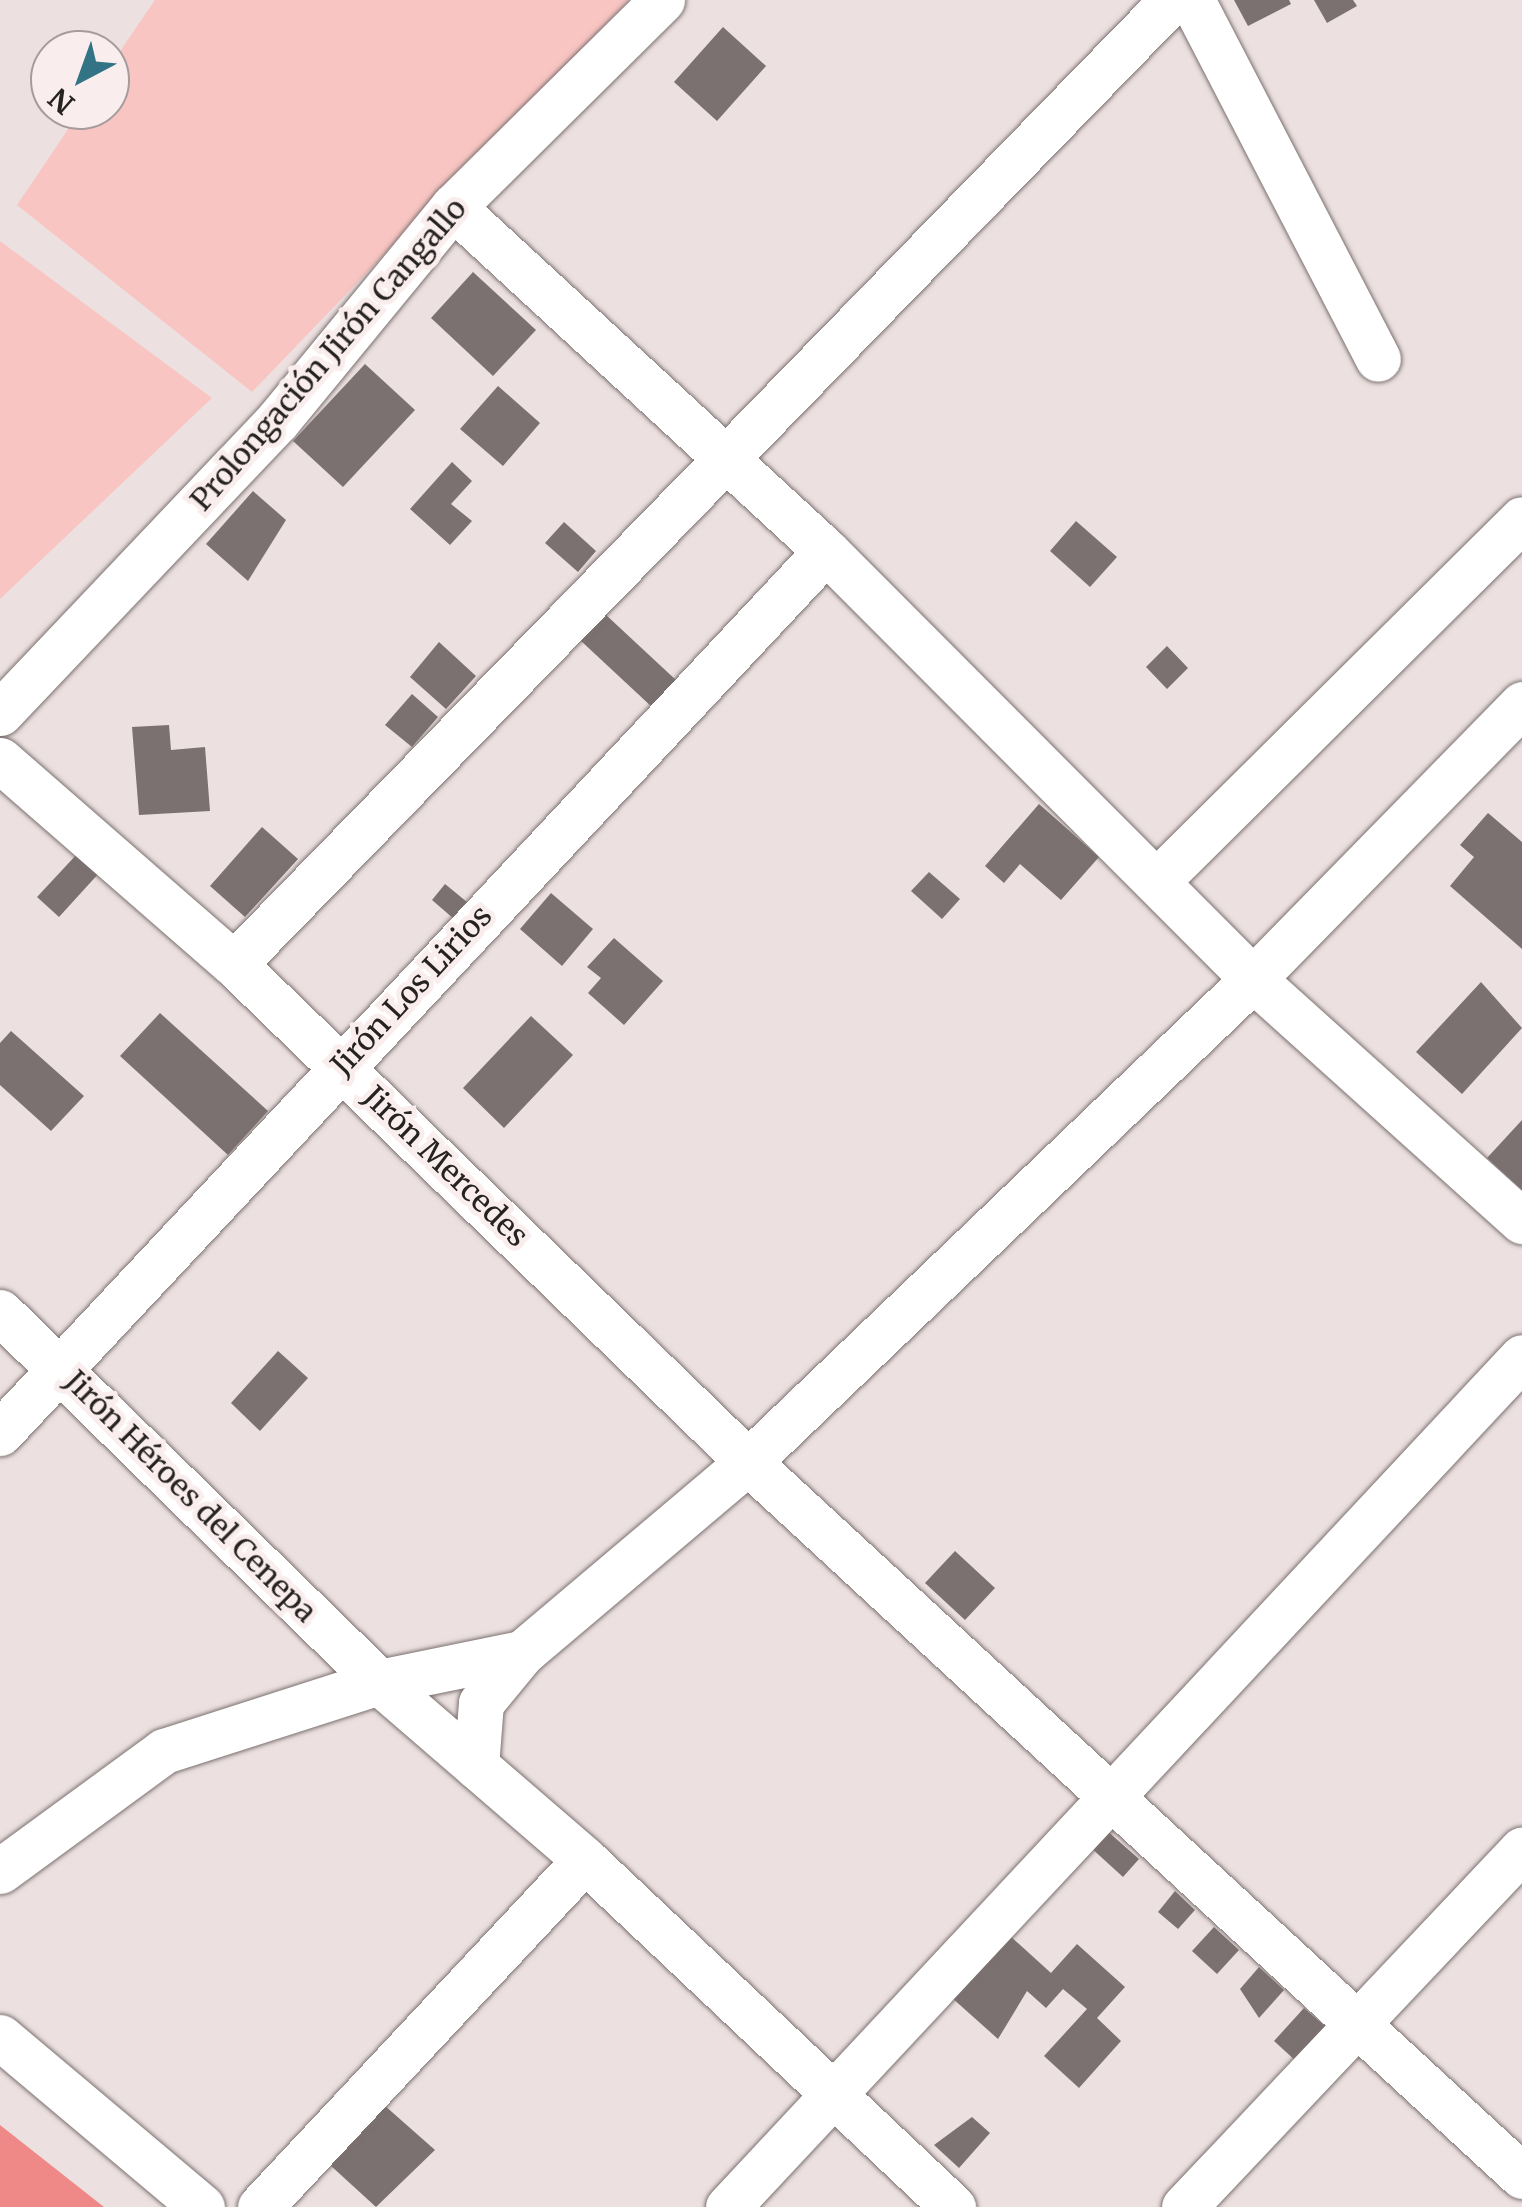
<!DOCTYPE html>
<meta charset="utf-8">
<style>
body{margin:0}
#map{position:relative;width:1522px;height:2207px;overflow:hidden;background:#ece1e0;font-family:Merriweather,serif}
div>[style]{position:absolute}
.green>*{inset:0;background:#f8c5c2}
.forest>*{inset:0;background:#ee8987}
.building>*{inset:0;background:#7b7171}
.roads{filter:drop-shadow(0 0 2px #7b7170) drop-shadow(0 0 2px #7b7170)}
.street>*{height:45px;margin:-22.5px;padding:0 22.5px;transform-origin:22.5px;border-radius:22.5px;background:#fff}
span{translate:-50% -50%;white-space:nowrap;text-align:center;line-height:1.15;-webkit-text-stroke:10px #f9eeed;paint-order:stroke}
.street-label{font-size:30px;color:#262221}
.north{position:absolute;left:30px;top:30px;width:100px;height:100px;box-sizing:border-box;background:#f9eeed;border:2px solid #a59c9b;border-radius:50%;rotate:221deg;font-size:28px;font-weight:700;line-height:40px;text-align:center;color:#262221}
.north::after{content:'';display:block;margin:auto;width:35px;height:45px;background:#327486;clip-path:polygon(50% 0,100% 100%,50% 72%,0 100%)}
</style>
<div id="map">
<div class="green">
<i style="clip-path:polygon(155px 0,629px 0,252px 392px,17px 205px,81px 110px,110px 110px,110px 66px)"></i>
<i style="clip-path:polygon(0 241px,212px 398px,0 599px)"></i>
</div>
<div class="forest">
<i style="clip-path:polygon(0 2125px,104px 2207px,0 2207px)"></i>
</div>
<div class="building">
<i style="clip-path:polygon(1234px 0,1289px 0,1291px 4px,1248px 26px)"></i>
<i style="clip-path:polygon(1314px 0,1353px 0,1357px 6px,1327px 23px)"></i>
<i style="clip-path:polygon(723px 27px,766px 66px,717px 121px,674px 82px)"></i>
<i style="clip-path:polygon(473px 272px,536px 330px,493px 376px,431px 318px)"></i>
<i style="clip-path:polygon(365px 364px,415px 410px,343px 487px,293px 441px)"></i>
<i style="clip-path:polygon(498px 386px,540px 423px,503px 466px,460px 429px)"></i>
<i style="clip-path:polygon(452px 462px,472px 481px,451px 504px,472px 521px,450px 545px,410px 509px)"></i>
<i style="clip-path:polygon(253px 491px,286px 520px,248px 581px,206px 544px)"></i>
<i style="clip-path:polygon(1076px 521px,1117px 557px,1090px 587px,1050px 551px)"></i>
<i style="clip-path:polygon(564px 522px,596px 551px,578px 572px,545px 543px)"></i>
<i style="clip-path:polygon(605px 614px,677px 681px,653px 708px,580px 640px)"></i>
<i style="clip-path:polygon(439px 642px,476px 676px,446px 709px,410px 677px)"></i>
<i style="clip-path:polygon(1167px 646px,1188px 668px,1167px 689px,1146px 667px)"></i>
<i style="clip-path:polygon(412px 694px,438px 717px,412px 747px,385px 725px)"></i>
<i style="clip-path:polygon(169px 725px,171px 750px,205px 747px,210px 811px,139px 815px,132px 727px)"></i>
<i style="clip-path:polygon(1039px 804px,1099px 857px,1061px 900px,1020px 864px,1004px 883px,985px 866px)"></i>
<i style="clip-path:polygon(1488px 813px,1522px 842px,1522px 949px,1450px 886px,1474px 857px,1460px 845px)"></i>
<i style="clip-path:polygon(262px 827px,298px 859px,245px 917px,210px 886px)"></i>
<i style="clip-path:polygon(78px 853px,100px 872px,59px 917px,37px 897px)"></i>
<i style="clip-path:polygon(929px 872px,960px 899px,942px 919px,911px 891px)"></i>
<i style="clip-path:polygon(445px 884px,467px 902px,454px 919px,432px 900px)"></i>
<i style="clip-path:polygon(551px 893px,593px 929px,562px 966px,520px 929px)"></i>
<i style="clip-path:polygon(614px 938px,663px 981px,624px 1025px,588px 993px,601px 978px,587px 967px)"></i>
<i style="clip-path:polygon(1481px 982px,1522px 1028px,1462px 1094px,1416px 1052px)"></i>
<i style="clip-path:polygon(160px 1013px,268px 1111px,228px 1155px,120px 1056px)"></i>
<i style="clip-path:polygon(531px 1016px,573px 1055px,504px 1128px,463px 1088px)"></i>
<i style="clip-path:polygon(11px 1031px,84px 1096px,51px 1131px,0 1085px,0 1043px)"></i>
<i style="clip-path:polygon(1522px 1120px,1522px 1190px,1487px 1158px)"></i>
<i style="clip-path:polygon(278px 1351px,308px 1378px,260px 1431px,231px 1403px)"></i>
<i style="clip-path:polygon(955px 1551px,995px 1588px,965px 1620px,925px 1583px)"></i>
<i style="clip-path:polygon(1105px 1829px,1139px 1859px,1123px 1877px,1089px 1846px)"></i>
<i style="clip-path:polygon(1175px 1891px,1195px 1910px,1178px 1929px,1158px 1912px)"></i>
<i style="clip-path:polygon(1214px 1927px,1239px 1950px,1217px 1974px,1192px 1951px)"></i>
<i style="clip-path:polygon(1009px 1935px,1051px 1973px,1077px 1944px,1125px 1987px,1097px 2018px,1121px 2041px,1079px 2088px,1044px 2056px,1087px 2009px,1063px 1989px,1046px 2008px,1027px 1991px,998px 2039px,951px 1997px)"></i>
<i style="clip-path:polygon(1259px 1967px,1284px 1990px,1259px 2018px,1240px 1989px)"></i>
<i style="clip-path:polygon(1304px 2008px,1327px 2028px,1297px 2062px,1274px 2041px)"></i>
<i style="clip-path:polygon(384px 2105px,435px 2150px,376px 2207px,330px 2165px)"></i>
<i style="clip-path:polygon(972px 2117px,990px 2133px,959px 2168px,934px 2145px)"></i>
</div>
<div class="roads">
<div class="street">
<i style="left:1192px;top:0;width:404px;rotate:62.6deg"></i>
<i style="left:453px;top:207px;width:507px;rotate:42.68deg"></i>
<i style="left:826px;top:551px;width:605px;rotate:45.07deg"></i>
<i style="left:1253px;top:979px;width:362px;rotate:42deg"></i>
<i style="left:0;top:713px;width:404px;rotate:-46.5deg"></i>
<i style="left:278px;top:420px;width:276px;rotate:-50.6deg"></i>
<i style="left:453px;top:207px;width:294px;rotate:-44.7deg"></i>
<i style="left:0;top:760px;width:310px;rotate:41.1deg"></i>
<i style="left:234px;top:964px;width:716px;rotate:44.09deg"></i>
<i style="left:748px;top:1462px;width:1053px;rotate:42.69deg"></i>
<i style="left:1159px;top:879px;width:511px;rotate:-44.76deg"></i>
<i style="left:234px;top:964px;width:1345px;rotate:-45.78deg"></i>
<i style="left:0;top:1312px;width:530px;rotate:44.31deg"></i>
<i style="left:379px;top:1682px;width:272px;rotate:40.8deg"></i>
<i style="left:585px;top:1860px;width:506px;rotate:43.32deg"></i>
<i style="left:0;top:1433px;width:1208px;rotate:-46.88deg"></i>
<i style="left:476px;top:1766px;width:63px;rotate:-85.5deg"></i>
<i style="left:481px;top:1703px;width:65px;rotate:-50.6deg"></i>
<i style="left:0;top:1871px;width:203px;rotate:-36.2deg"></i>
<i style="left:164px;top:1751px;width:226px;rotate:-17.8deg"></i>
<i style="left:379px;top:1682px;width:146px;rotate:-11.5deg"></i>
<i style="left:522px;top:1653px;width:296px;rotate:-40.2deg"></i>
<i style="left:748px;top:1462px;width:699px;rotate:-43.72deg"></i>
<i style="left:1253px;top:979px;width:385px;rotate:-45.6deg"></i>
<i style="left:0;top:2037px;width:264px;rotate:40.1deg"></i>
<i style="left:260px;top:2207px;width:475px;rotate:-46.9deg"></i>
<i style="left:728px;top:2207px;width:1163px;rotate:-46.95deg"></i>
<i style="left:1184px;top:2207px;width:492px;rotate:-46.6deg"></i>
</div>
</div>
<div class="street-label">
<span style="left:328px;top:354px;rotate:-49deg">Prolongación Jirón Cangallo</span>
<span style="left:411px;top:990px;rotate:-47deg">Jirón Los Lirios</span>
<span style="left:446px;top:1166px;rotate:44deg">Jirón Mercedes</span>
<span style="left:191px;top:1496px;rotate:45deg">Jirón Héroes del Cenepa</span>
</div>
<div class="north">N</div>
</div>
